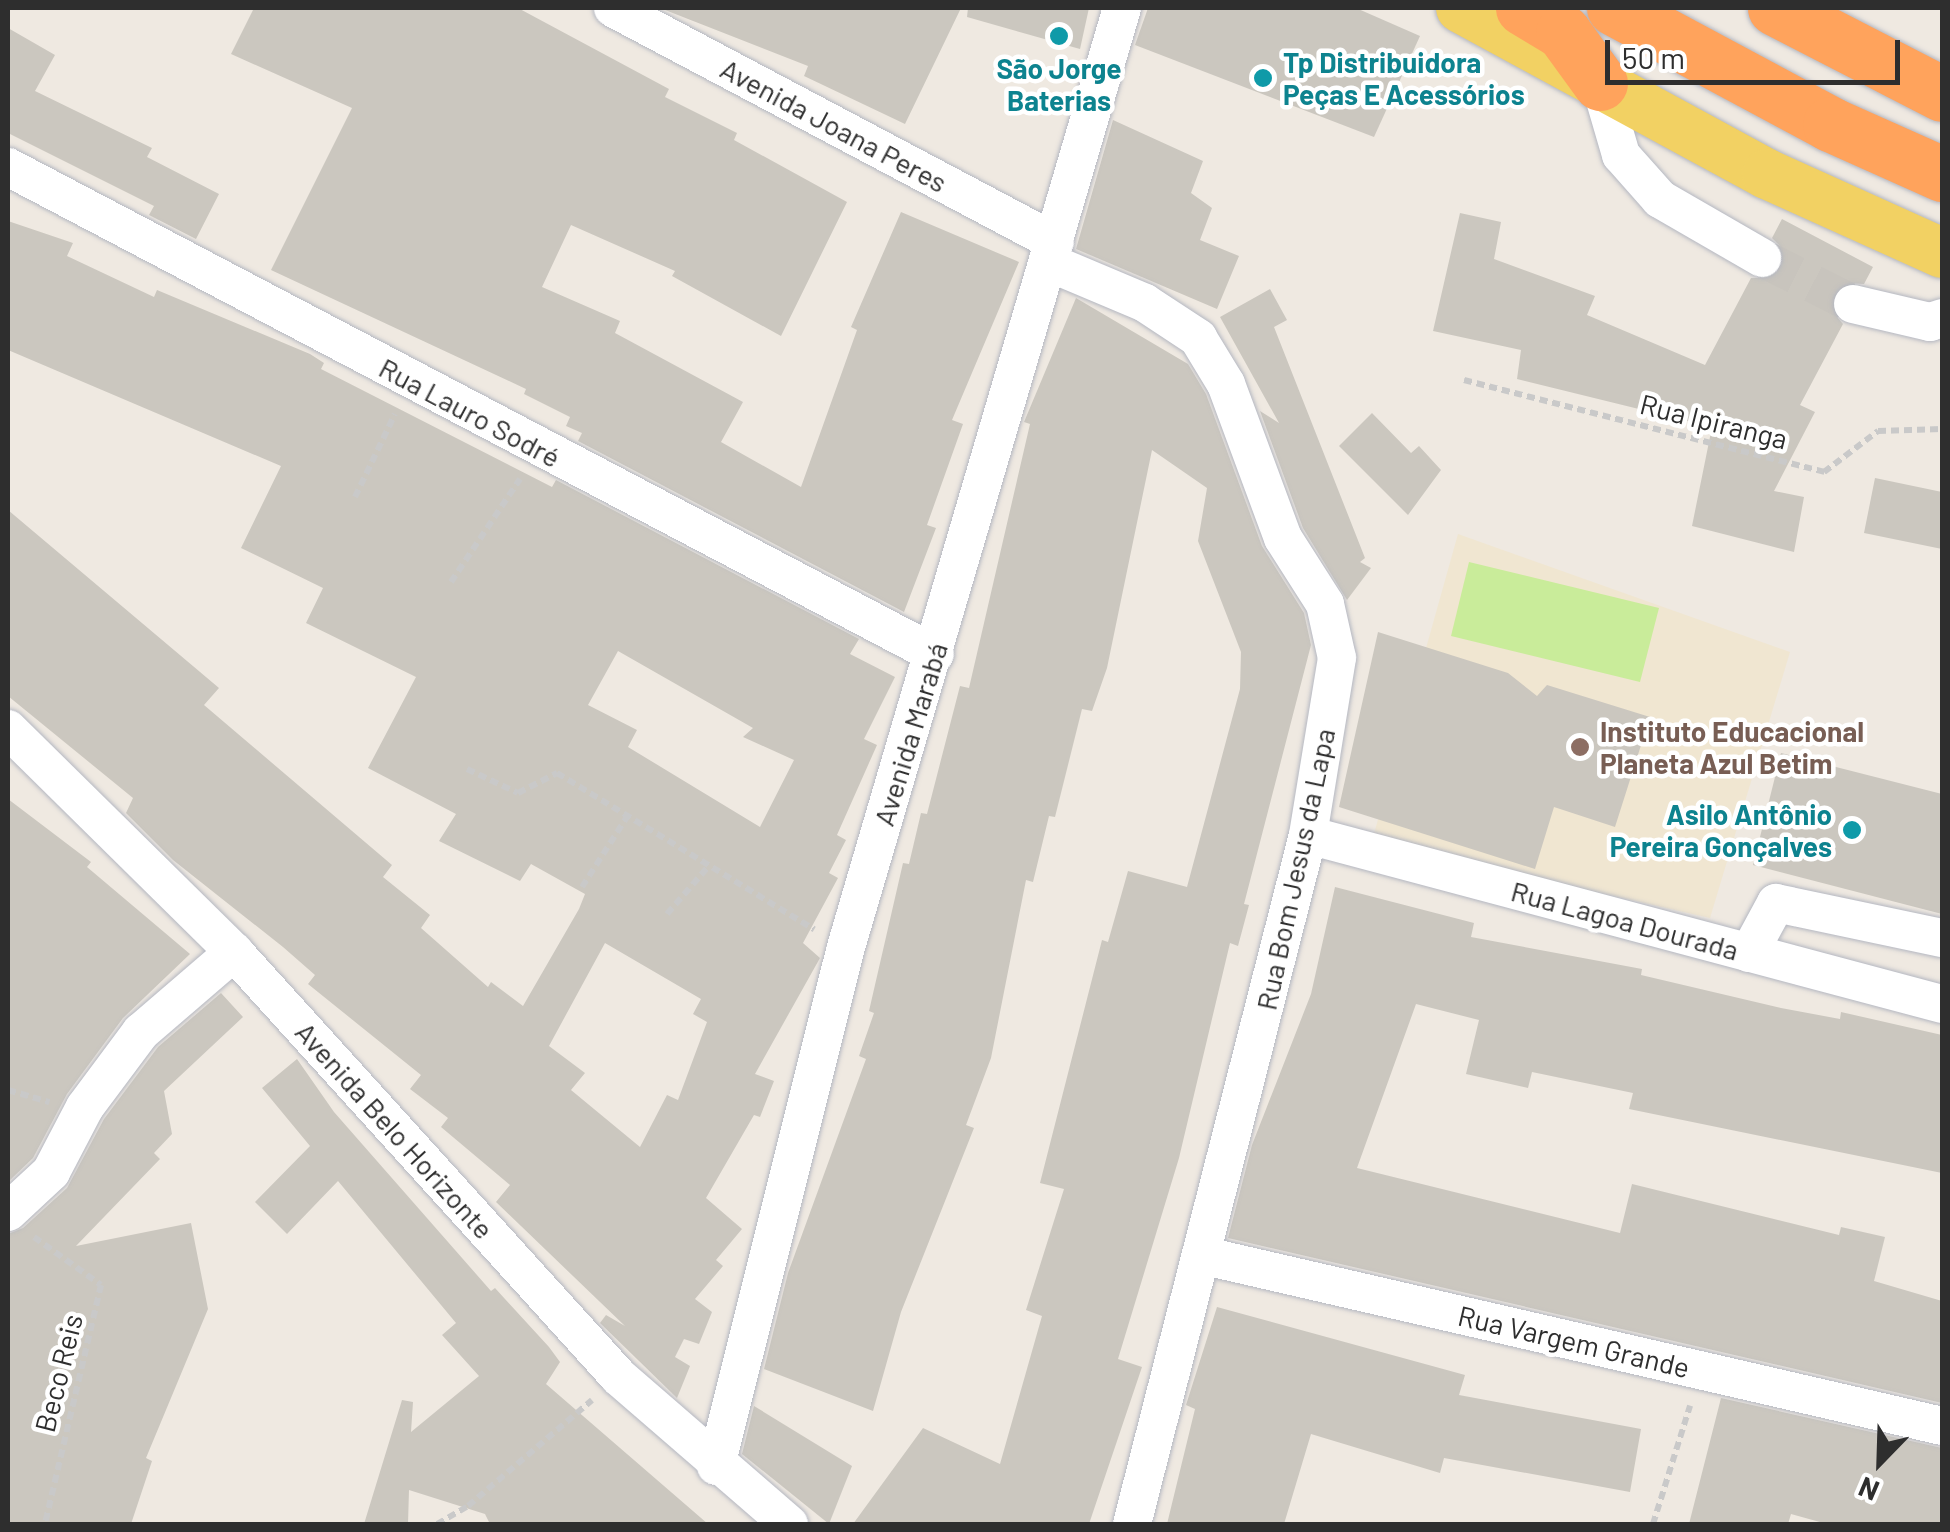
<!DOCTYPE html>
<meta charset="utf-8">
<style>
body{margin:0}
#map{position:relative;width:1950px;height:1532px;overflow:hidden;background:#efe9e1;font-family:Barlow,sans-serif}
div>[style]{position:absolute}
.education>*{inset:0;background:#f0e6d1}
.pitch>*{inset:0;background:#c9ec9a}
.building>*{inset:0;background:#cbc7bf}
.minor-tunnel>*{height:38px;margin-top:-19px;transform-origin:0;background:repeating-linear-gradient(90deg,#c8c4bd 0 38px,transparent 0 57px)}
.path>*{height:6px;margin-top:-3px;transform-origin:0;background:repeating-linear-gradient(90deg,#c9c9c9 0 8px,transparent 0 13px)}
.roads{filter:drop-shadow(0 0 2px #b4b7c1) drop-shadow(0 0 2px #b4b7c1)}
.minor>*{height:38px;margin:-19px;padding:0 19px;transform-origin:19px;border-radius:19px;background:#fff}
.major>*{height:50px;margin:-25px;padding:0 25px;transform-origin:25px;border-radius:25px;background:#f2d163}
.highway>*{height:55px;margin:-27.5px;padding:0 27.5px;transform-origin:27.5px;border-radius:27.5px;background:#ffa35c}
.dots>*{width:28px;height:28px;translate:-50% -50%;box-sizing:border-box;border:5px solid #fff;border-radius:50%}
span{translate:-50% -50%;white-space:nowrap;text-align:center;line-height:1.15;-webkit-text-stroke:9px #fff;paint-order:stroke}
.culture-label{font-size:28px;color:#0d838f;font-weight:700}
.left{translate:0 -50%;text-align:left}
.right{translate:-100% -50%;text-align:right}
.street-label{font-size:28px;color:#2e2e2e}
.education-label{font-size:28px;color:#785e54;font-weight:700}
.frame{position:absolute;inset:0;border:10px solid #2e2e2e;pointer-events:none}
.north{position:absolute;left:1830px;top:1412px;width:100px;height:100px;-webkit-text-stroke:8px #fff;paint-order:stroke;rotate:203deg;font-size:28px;font-weight:700;line-height:40px;text-align:center;color:#2e2e2e}
.north::after{content:'';display:block;margin:auto;width:35px;height:45px;background:#2e2e2e;clip-path:polygon(50% 0,100% 100%,50% 72%,0 100%)}
.scale{position:absolute;left:1605px;top:40px;width:295px;height:45px;box-sizing:border-box;border:5px solid #2e2e2e;border-top:0;padding-left:12px;font-size:30px;line-height:35px;white-space:nowrap;color:#2e2e2e;-webkit-text-stroke:8px #fff;paint-order:stroke}
</style>
<div id="map">
<div class="education">
<i style="clip-path:polygon(1458px 534px,1790px 652px,1710px 918px,1372px 841px)"></i>
</div>
<div class="pitch">
<i style="clip-path:polygon(1469px 562px,1659px 608px,1640px 682px,1451px 636px)"></i>
</div>
<div class="building">
<i style="clip-path:polygon(254px 8px,518px 8px,669px 89px,665px 97px,737px 133px,734px 140px,847px 202px,781px 336px,672px 276px,675px 271px,571px 225px,542px 287px,620px 321px,615px 333px,743px 402px,721px 442px,801px 487px,857px 330px,851px 327px,901px 212px,1019px 262px,952px 420px,963px 424px,927px 525px,936px 528px,904px 612px,578px 441px,582px 433px,566px 426px,570px 417px,524px 394px,526px 389px,271px 270px,352px 108px,231px 54px)"></i>
<i style="clip-path:polygon(660px 8px,961px 8px,905px 124px,804px 76px,808px 66px)"></i>
<i style="clip-path:polygon(968px 8px,1089px 8px,1080px 49px,967px 17px)"></i>
<i style="clip-path:polygon(1148px 8px,1356px 8px,1420px 36px,1374px 137px,1135px 45px)"></i>
<i style="clip-path:polygon(8px 28px,55px 55px,35px 91px,152px 148px,147px 157px,219px 194px,196px 239px,149px 215px,154px 206px,10px 134px,8px 139px)"></i>
<i style="clip-path:polygon(1113px 120px,1203px 161px,1191px 193px,1212px 208px,1200px 240px,1239px 256px,1217px 309px,1076px 249px)"></i>
<i style="clip-path:polygon(1460px 213px,1501px 222px,1494px 259px,1595px 296px,1587px 315px,1705px 365px,1751px 278px,1772px 278px,1782px 268px,1782px 248px,1772px 238px,1782px 219px,1873px 267px,1864px 284px,1846px 283px,1831px 298px,1832px 311px,1843px 324px,1800px 405px,1815px 412px,1774px 491px,1804px 497px,1794px 552px,1692px 526px,1712px 427px,1517px 379px,1521px 350px,1433px 331px)"></i>
<i style="clip-path:polygon(evenodd,8px 221px,73px 243px,67px 256px,154px 297px,157px 290px,310px 354px,324px 363px,321px 369px,552px 487px,556px 480px,859px 639px,850px 654px,895px 677px,864px 739px,877px 745px,837px 835px,846px 840px,829px 873px,838px 878px,803px 943px,820px 958px,755px 1074px,774px 1081px,760px 1117px,754px 1115px,706px 1198px,742px 1229px,716px 1260px,723px 1266px,695px 1299px,712px 1312px,699px 1344px,684px 1339px,675px 1357px,690px 1366px,677px 1398px,600px 1323px,606px 1315px,625px 1326px,496px 1202px,510px 1185px,441px 1127px,448px 1118px,410px 1089px,421px 1075px,308px 984px,315px 975px,283px 947px,173px 860px,126px 813px,133px 798px,8px 696px,8px 510px,219px 688px,204px 705px,392px 865px,383px 877px,430px 915px,421px 928px,488px 987px,491px 982px,523px 1006px,579px 909px,585px 894px,531px 864px,520px 881px,439px 841px,456px 814px,368px 768px,416px 677px,306px 623px,323px 588px,241px 548px,281px 466px,8px 350px,8px 221px,618px 651px,753px 728px,743px 737px,794px 760px,760px 827px,628px 747px,637px 730px,588px 705px,618px 651px,8px 221px,605px 943px,701px 999px,693px 1014px,707px 1022px,678px 1100px,667px 1095px,640px 1147px,571px 1090px,585px 1073px,549px 1046px,605px 943px)"></i>
<i style="clip-path:polygon(1270px 289px,1287px 320px,1274px 327px,1365px 558px,1360px 562px,1371px 568px,1347px 600px,1303px 528px,1260px 411px,1279px 423px,1220px 317px)"></i>
<i style="clip-path:polygon(1076px 298px,1188px 364px,1206px 394px,1262px 546px,1304px 613px,1311px 645px,1244px 904px,1249px 905px,1238px 946px,1230px 943px,1179px 1158px,1118px 1359px,1142px 1367px,1089px 1524px,853px 1524px,923px 1428px,1000px 1464px,1042px 1316px,1026px 1310px,1064px 1189px,1040px 1183px,1102px 940px,1108px 942px,1128px 871px,1187px 887px,1240px 689px,1241px 652px,1198px 541px,1207px 488px,1152px 450px,1107px 668px,1092px 711px,1082px 709px,1055px 817px,1049px 816px,1033px 882px,1026px 880px,991px 1058px,966px 1125px,974px 1128px,901px 1312px,873px 1411px,764px 1369px,788px 1273px,866px 1059px,859px 1056px,874px 1013px,869px 1011px,903px 863px,909px 864px,921px 813px,927px 814px,960px 686px,969px 688px,1030px 424px,1024px 422px)"></i>
<i style="clip-path:polygon(1372px 413px,1411px 453px,1419px 446px,1441px 470px,1408px 515px,1339px 446px)"></i>
<i style="clip-path:polygon(1875px 478px,1942px 492px,1942px 549px,1864px 533px)"></i>
<i style="clip-path:polygon(1378px 632px,1508px 673px,1537px 696px,1547px 685px,1650px 717px,1615px 827px,1554px 807px,1535px 869px,1339px 807px)"></i>
<i style="clip-path:polygon(1781px 753px,1942px 794px,1942px 914px,1753px 865px)"></i>
<i style="clip-path:polygon(8px 799px,91px 862px,87px 867px,190px 954px,123px 1018px,67px 1094px,33px 1158px,8px 1182px)"></i>
<i style="clip-path:polygon(1335px 887px,1474px 923px,1471px 937px,1642px 969px,1641px 975px,1781px 1008px,1840px 1019px,1841px 1012px,1942px 1035px,1942px 1173px,1629px 1109px,1633px 1093px,1532px 1072px,1528px 1088px,1466px 1074px,1479px 1020px,1416px 1004px,1357px 1168px,1620px 1233px,1632px 1184px,1839px 1235px,1841px 1227px,1885px 1237px,1874px 1281px,1942px 1301px,1942px 1403px,1228px 1238px,1252px 1145px,1311px 994px)"></i>
<i style="clip-path:polygon(221px 993px,243px 1017px,164px 1091px,172px 1134px,154px 1153px,160px 1159px,76px 1246px,191px 1223px,208px 1309px,146px 1458px,152px 1461px,131px 1524px,8px 1524px,8px 1234px,23px 1228px,67px 1188px,104px 1119px,158px 1047px)"></i>
<i style="clip-path:polygon(297px 1059px,334px 1112px,491px 1291px,495px 1288px,549px 1347px,560px 1362px,546px 1384px,708px 1524px,490px 1524px,485px 1514px,409px 1490px,408px 1524px,364px 1524px,402px 1400px,413px 1402px,411px 1432px,479px 1376px,442px 1335px,456px 1323px,338px 1181px,287px 1234px,255px 1202px,310px 1146px,262px 1088px)"></i>
<i style="clip-path:polygon(1217px 1307px,1465px 1375px,1459px 1395px,1641px 1429px,1630px 1492px,1444px 1458px,1440px 1473px,1311px 1434px,1284px 1524px,1167px 1524px,1195px 1409px,1186px 1405px)"></i>
<i style="clip-path:polygon(1721px 1398px,1942px 1448px,1942px 1524px,1827px 1524px,1791px 1514px,1788px 1524px,1689px 1524px)"></i>
<i style="clip-path:polygon(754px 1406px,852px 1466px,829px 1524px,742px 1454px)"></i>
</div>
<div class="minor-tunnel">
<i style="left:1762px;top:258px;width:102px;rotate:26.8deg"></i>
</div>
<div class="path">
<i style="left:1464px;top:380px;width:372px;rotate:14.3deg"></i>
<i style="left:1824px;top:472px;width:68px;rotate:-37.2deg"></i>
<i style="left:1878px;top:431px;width:64px;rotate:-1.8deg"></i>
<i style="left:355px;top:497px;width:92px;rotate:-64.3deg"></i>
<i style="left:451px;top:582px;width:124px;rotate:-56.2deg"></i>
<i style="left:467px;top:769px;width:56px;rotate:25.2deg"></i>
<i style="left:518px;top:793px;width:44px;rotate:-27.1deg"></i>
<i style="left:557px;top:773px;width:301px;rotate:31.3deg"></i>
<i style="left:582px;top:887px;width:83px;rotate:-57.3deg"></i>
<i style="left:667px;top:914px;width:61px;rotate:-49deg"></i>
<i style="left:8px;top:1090px;width:43px;rotate:16.3deg"></i>
<i style="left:34px;top:1237px;width:82px;rotate:35.6deg"></i>
<i style="left:101px;top:1285px;width:245px;rotate:103.2deg"></i>
<i style="left:437px;top:1524px;width:36px;rotate:-30deg"></i>
<i style="left:468px;top:1506px;width:163px;rotate:-40.5deg"></i>
<i style="left:1653px;top:1524px;width:124px;rotate:-72.6deg"></i>
</div>
<div class="roads">
<div class="minor">
<i style="left:613px;top:8px;width:500px;rotate:27.9deg"></i>
<i style="left:1600px;top:83px;width:75px;rotate:73.7deg"></i>
<i style="left:1621px;top:155px;width:59px;rotate:48.4deg"></i>
<i style="left:1660px;top:199px;width:118px;rotate:30deg"></i>
<i style="left:8px;top:167px;width:1047px;rotate:27.72deg"></i>
<i style="left:1048px;top:262px;width:105px;rotate:22.9deg"></i>
<i style="left:1145px;top:303px;width:64px;rotate:33.4deg"></i>
<i style="left:1198px;top:338px;width:54px;rotate:58.7deg"></i>
<i style="left:1226px;top:384px;width:164px;rotate:69.7deg"></i>
<i style="left:1283px;top:538px;width:78px;rotate:57.5deg"></i>
<i style="left:1325px;top:604px;width:55px;rotate:77.5deg"></i>
<i style="left:1337px;top:658px;width:179px;rotate:99.3deg"></i>
<i style="left:1308px;top:835px;width:711px;rotate:104.33deg"></i>
<i style="left:1853px;top:304px;width:79px;rotate:13.2deg"></i>
<i style="left:1930px;top:322px;width:13px;rotate:-18deg"></i>
<i style="left:8px;top:729px;width:317px;rotate:44.6deg"></i>
<i style="left:234px;top:952px;width:573px;rotate:47.83deg"></i>
<i style="left:619px;top:1377px;width:225px;rotate:40.9deg"></i>
<i style="left:1308px;top:835px;width:656px;rotate:14.93deg"></i>
<i style="left:1749px;top:953px;width:57px;rotate:-61.6deg"></i>
<i style="left:1776px;top:903px;width:170px;rotate:11.9deg"></i>
<i style="left:8px;top:1212px;width:59px;rotate:-42.9deg"></i>
<i style="left:51px;top:1172px;width:73px;rotate:-62.4deg"></i>
<i style="left:85px;top:1107px;width:94px;rotate:-53.3deg"></i>
<i style="left:141px;top:1032px;width:123px;rotate:-40.7deg"></i>
<i style="left:1205px;top:1256px;width:756px;rotate:12.99deg"></i>
<i style="left:716px;top:1466px;width:535px;rotate:-75.94deg"></i>
<i style="left:846px;top:947px;width:979px;rotate:-73.62deg"></i>
</div>
<div class="major">
<i style="left:1461px;top:8px;width:348px;rotate:28.5deg"></i>
<i style="left:1767px;top:174px;width:192px;rotate:24.3deg"></i>
</div>
<div class="highway">
<i style="left:1523px;top:8px;width:47px;rotate:31deg"></i>
<i style="left:1563px;top:32px;width:63px;rotate:54deg"></i>
<i style="left:1614px;top:8px;width:245px;rotate:28.2deg"></i>
<i style="left:1830px;top:124px;width:123px;rotate:24.1deg"></i>
<i style="left:1775px;top:8px;width:188px;rotate:27.2deg"></i>
</div>
</div>
<div class="dots">
<i style="left:1059px;top:36px;background:#0f9aa8"></i>
<i style="left:1263px;top:78px;background:#0f9aa8"></i>
<i style="left:1580px;top:747px;background:#8d6e63"></i>
<i style="left:1852px;top:830px;background:#0f9aa8"></i>
</div>
<div class="culture-label">
<span class="left" style="left:1283px;top:78px">Tp Distribuidora<br>Peças E Acessórios</span>
<span style="left:1059px;top:84px">São Jorge<br>Baterias</span>
<span class="right" style="left:1832px;top:830px">Asilo Antônio<br>Pereira Gonçalves</span>
</div>
<div class="street-label">
<span style="left:834px;top:125px;rotate:28deg">Avenida Joana Peres</span>
<span style="left:470px;top:412px;rotate:28deg">Rua Lauro Sodré</span>
<span style="left:1714px;top:421px;rotate:14deg">Rua Ipiranga</span>
<span style="left:910px;top:734px;rotate:-73deg">Avenida Marabá</span>
<span style="left:1295px;top:869px;rotate:-78deg">Rua Bom Jesus da Lapa</span>
<span style="left:1625px;top:920px;rotate:15deg">Rua Lagoa Dourada</span>
<span style="left:395px;top:1130px;rotate:48deg">Avenida Belo Horizonte</span>
<span style="left:1574px;top:1341px;rotate:13deg">Rua Vargem Grande</span>
<span style="left:58px;top:1373px;rotate:-76deg">Beco Reis</span>
</div>
<div class="education-label">
<span class="left" style="left:1600px;top:747px">Instituto Educacional<br>Planeta Azul Betim</span>
</div>
<div class="frame"></div>
<div class="north">N</div>
<div class="scale">50 m</div>
</div>
